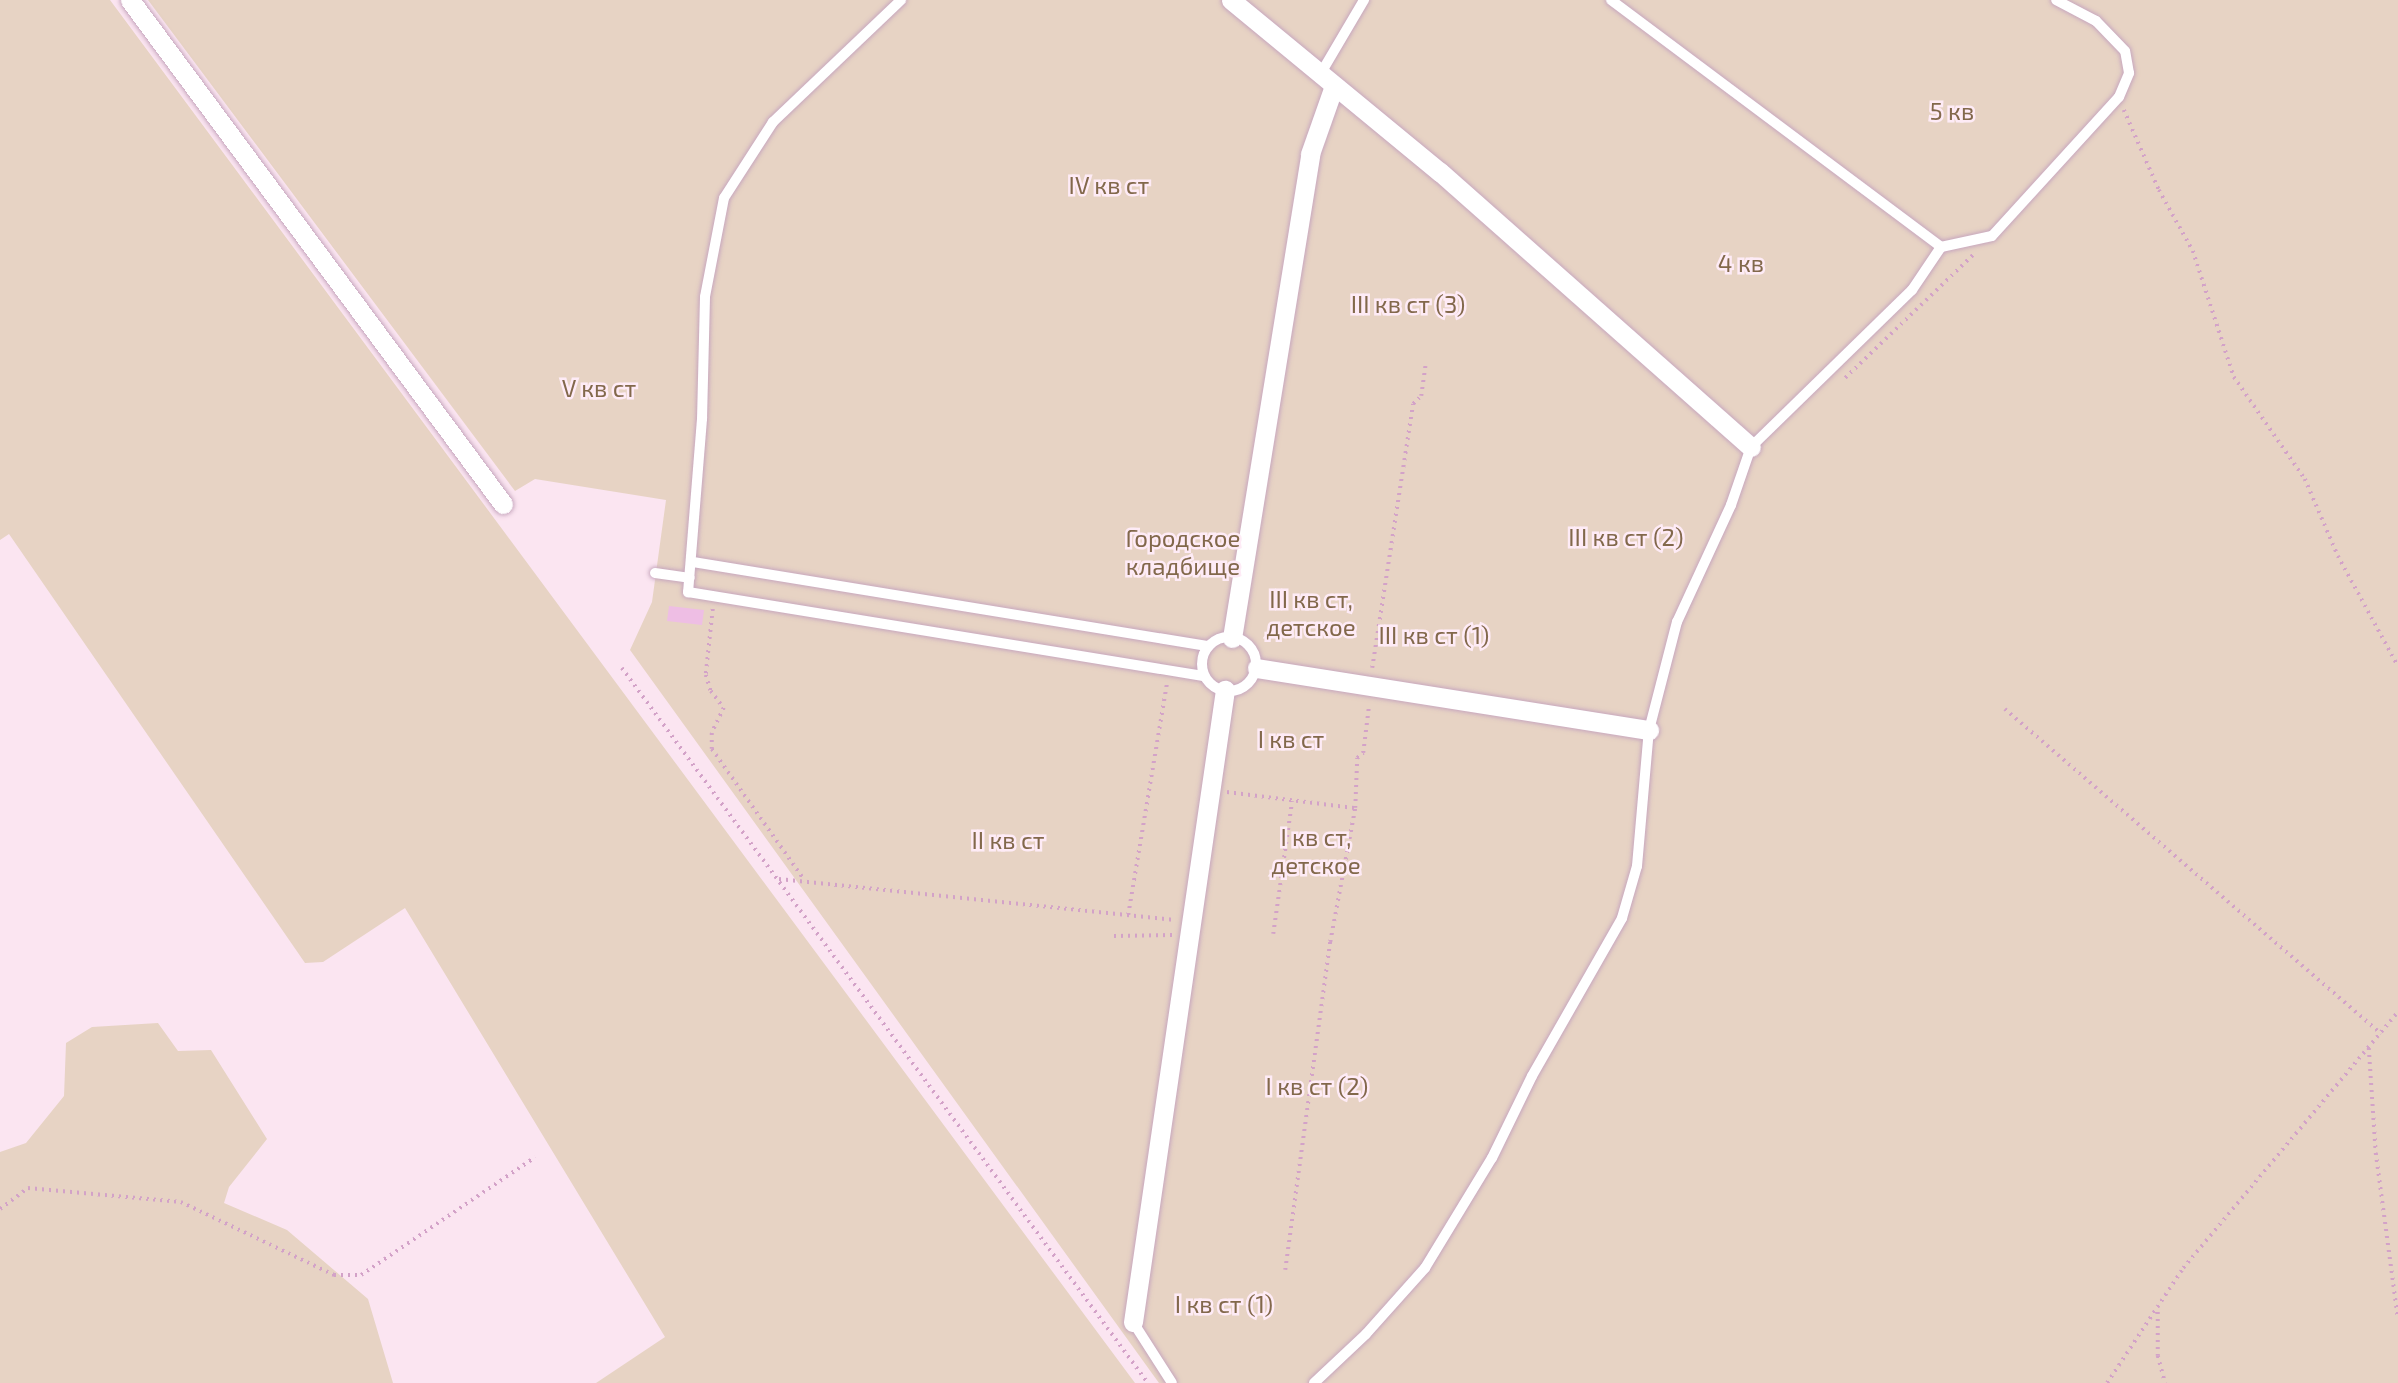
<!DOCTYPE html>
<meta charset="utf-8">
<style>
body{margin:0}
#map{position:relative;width:2398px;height:1383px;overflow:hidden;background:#fbe5f1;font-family:"Exo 2",sans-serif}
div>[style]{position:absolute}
.green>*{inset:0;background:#e7d3c4}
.building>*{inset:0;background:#eebee4}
.path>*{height:3.5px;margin-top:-1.75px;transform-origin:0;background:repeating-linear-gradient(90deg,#d3a2c8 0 2px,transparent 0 7px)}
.roads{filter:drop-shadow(0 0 2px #c7a7be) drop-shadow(0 0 2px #c7a7be)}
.lane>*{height:10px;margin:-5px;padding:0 5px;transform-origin:5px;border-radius:5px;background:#fff}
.lane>.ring{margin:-5px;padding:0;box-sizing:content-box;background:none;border:10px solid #fff;border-radius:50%}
.street>*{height:19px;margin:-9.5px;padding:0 9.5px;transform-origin:9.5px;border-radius:9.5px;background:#fff}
span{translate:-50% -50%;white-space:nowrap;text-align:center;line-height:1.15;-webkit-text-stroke:5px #feebf6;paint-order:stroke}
.park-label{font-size:24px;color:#82684b}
</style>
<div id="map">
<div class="green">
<i style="clip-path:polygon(0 0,110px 0,1135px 1383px,596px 1383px,665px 1337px,405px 908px,323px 962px,305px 963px,9px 534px,0 540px)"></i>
<i style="clip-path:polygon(148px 0,2398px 0,2398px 1383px,1159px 1383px,630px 650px,652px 602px,666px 500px,535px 479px,515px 491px)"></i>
<i style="clip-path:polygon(158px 1023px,178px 1051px,211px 1050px,267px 1139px,229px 1187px,224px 1203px,287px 1230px,368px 1299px,393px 1383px,0 1383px,0 1152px,26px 1143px,64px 1096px,66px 1043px,92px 1027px)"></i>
</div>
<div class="building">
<i style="clip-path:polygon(669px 606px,704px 610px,702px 625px,667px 621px)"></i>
</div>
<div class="path">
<i style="left:2124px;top:110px;width:87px;rotate:66.4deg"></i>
<i style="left:2159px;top:190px;width:70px;rotate:60.9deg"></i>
<i style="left:2193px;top:251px;width:133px;rotate:72deg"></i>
<i style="left:2234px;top:377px;width:124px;rotate:55.2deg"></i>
<i style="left:2305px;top:479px;width:84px;rotate:66.8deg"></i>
<i style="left:2338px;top:556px;width:125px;rotate:61.4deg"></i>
<i style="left:1845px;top:378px;width:178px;rotate:-43.9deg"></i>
<i style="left:713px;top:609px;width:66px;rotate:96.1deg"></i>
<i style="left:706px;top:675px;width:17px;rotate:73deg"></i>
<i style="left:711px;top:691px;width:21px;rotate:53deg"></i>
<i style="left:724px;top:708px;width:28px;rotate:116deg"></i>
<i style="left:712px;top:733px;width:16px;rotate:90deg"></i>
<i style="left:712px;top:749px;width:161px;rotate:54.8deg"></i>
<i style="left:622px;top:668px;width:888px;rotate:53.66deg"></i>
<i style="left:1372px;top:668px;width:267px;rotate:-81.2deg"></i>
<i style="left:1413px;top:404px;width:11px;rotate:-45deg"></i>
<i style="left:1421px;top:396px;width:30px;rotate:-82deg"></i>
<i style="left:2005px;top:709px;width:497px;rotate:40.8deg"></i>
<i style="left:1227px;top:792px;width:128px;rotate:7.2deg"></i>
<i style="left:779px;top:879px;width:398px;rotate:5.9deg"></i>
<i style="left:1128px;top:915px;width:236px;rotate:-80.5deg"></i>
<i style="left:1273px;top:934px;width:134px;rotate:-81.9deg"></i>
<i style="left:1114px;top:936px;width:58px;rotate:-1deg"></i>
<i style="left:2369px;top:1048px;width:105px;rotate:86.2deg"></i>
<i style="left:2376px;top:1153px;width:165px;rotate:82.4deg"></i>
<i style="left:0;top:1209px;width:35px;rotate:-37deg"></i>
<i style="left:28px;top:1188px;width:154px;rotate:5.2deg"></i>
<i style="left:181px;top:1202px;width:170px;rotate:25.5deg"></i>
<i style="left:334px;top:1275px;width:27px"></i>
<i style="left:361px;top:1275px;width:210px;rotate:-34.1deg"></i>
<i style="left:1285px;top:1270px;width:331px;rotate:-82.2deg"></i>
<i style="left:1330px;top:942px;width:136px;rotate:-79.4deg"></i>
<i style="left:1355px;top:808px;width:50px;rotate:-87.7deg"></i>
<i style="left:1357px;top:758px;width:8px;rotate:-40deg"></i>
<i style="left:1363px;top:753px;width:49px;rotate:-83deg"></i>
<i style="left:2158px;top:1312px;width:44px;rotate:90deg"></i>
<i style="left:2158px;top:1356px;width:28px;rotate:75deg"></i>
<i style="left:2107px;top:1383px;width:138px;rotate:-56.5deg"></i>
<i style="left:2183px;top:1268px;width:334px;rotate:-50deg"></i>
</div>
<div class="roads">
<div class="lane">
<i style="left:901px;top:0;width:177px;rotate:136.4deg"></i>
<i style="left:773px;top:122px;width:90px;rotate:122.8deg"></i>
<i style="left:724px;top:198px;width:101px;rotate:100.9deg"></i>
<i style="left:705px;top:297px;width:122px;rotate:91.4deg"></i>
<i style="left:702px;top:419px;width:174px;rotate:94.6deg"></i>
<i style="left:688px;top:592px;width:522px;rotate:9.26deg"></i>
<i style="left:1611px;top:0;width:412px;rotate:36.8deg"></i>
<i style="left:1321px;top:73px;width:85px;rotate:-59.5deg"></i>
<i style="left:693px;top:562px;width:521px;rotate:9.28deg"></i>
<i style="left:655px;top:573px;width:35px;rotate:8deg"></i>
<i class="ring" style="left:1202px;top:637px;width:44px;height:44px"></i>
<i style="left:1133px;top:1322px;width:72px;rotate:57.4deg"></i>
<i style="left:1314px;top:1383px;width:71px;rotate:-43.3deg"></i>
<i style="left:1366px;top:1334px;width:89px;rotate:-48.2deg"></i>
<i style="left:1425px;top:1268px;width:129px;rotate:-58.7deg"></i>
<i style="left:1492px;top:1158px;width:91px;rotate:-64deg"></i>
<i style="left:1532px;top:1076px;width:182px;rotate:-60.3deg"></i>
<i style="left:1622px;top:918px;width:54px;rotate:-73.9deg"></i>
<i style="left:1637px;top:866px;width:137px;rotate:-85deg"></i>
<i style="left:1649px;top:730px;width:112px;rotate:-75.5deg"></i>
<i style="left:1677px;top:622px;width:129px;rotate:-65.2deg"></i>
<i style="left:1731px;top:505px;width:61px;rotate:-71deg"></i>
<i style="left:1751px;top:447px;width:225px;rotate:-44.3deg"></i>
<i style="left:1912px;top:290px;width:52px;rotate:-56deg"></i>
<i style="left:1941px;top:247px;width:52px;rotate:-12.2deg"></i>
<i style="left:1992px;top:236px;width:188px;rotate:-47.6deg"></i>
<i style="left:2119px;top:97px;width:26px;rotate:-67deg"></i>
<i style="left:2129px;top:73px;width:22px;rotate:-100deg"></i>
<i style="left:2125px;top:51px;width:42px;rotate:-134deg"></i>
<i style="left:2096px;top:21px;width:45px;rotate:-152.3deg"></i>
</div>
<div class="street">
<i style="left:130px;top:0;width:627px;rotate:53.5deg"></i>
<i style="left:1231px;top:0;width:271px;rotate:39.5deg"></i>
<i style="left:1440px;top:172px;width:415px;rotate:41.5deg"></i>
<i style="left:1232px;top:638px;width:490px;rotate:-80.8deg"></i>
<i style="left:1310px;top:154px;width:72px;rotate:-70.6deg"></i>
<i style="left:1257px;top:668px;width:397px;rotate:9deg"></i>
<i style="left:1133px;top:1322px;width:639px;rotate:-81.72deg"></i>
</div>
</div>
<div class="park-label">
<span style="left:1952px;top:111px">5 кв</span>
<span style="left:1109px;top:185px">IV кв ст</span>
<span style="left:1741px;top:263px">4 кв</span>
<span style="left:1408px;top:304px">III кв ст (3)</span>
<span style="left:599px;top:388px">V кв ст</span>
<span style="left:1626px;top:537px">III кв ст (2)</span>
<span style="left:1183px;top:552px">Городское<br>кладбище</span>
<span style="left:1311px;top:613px">III кв ст,<br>детское</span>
<span style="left:1434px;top:635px">III кв ст (1)</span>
<span style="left:1291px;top:739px">I кв ст</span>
<span style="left:1316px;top:851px">I кв ст,<br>детское</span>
<span style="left:1008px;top:840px">II кв ст</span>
<span style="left:1317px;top:1086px">I кв ст (2)</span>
<span style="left:1224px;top:1304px">I кв ст (1)</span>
</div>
</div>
